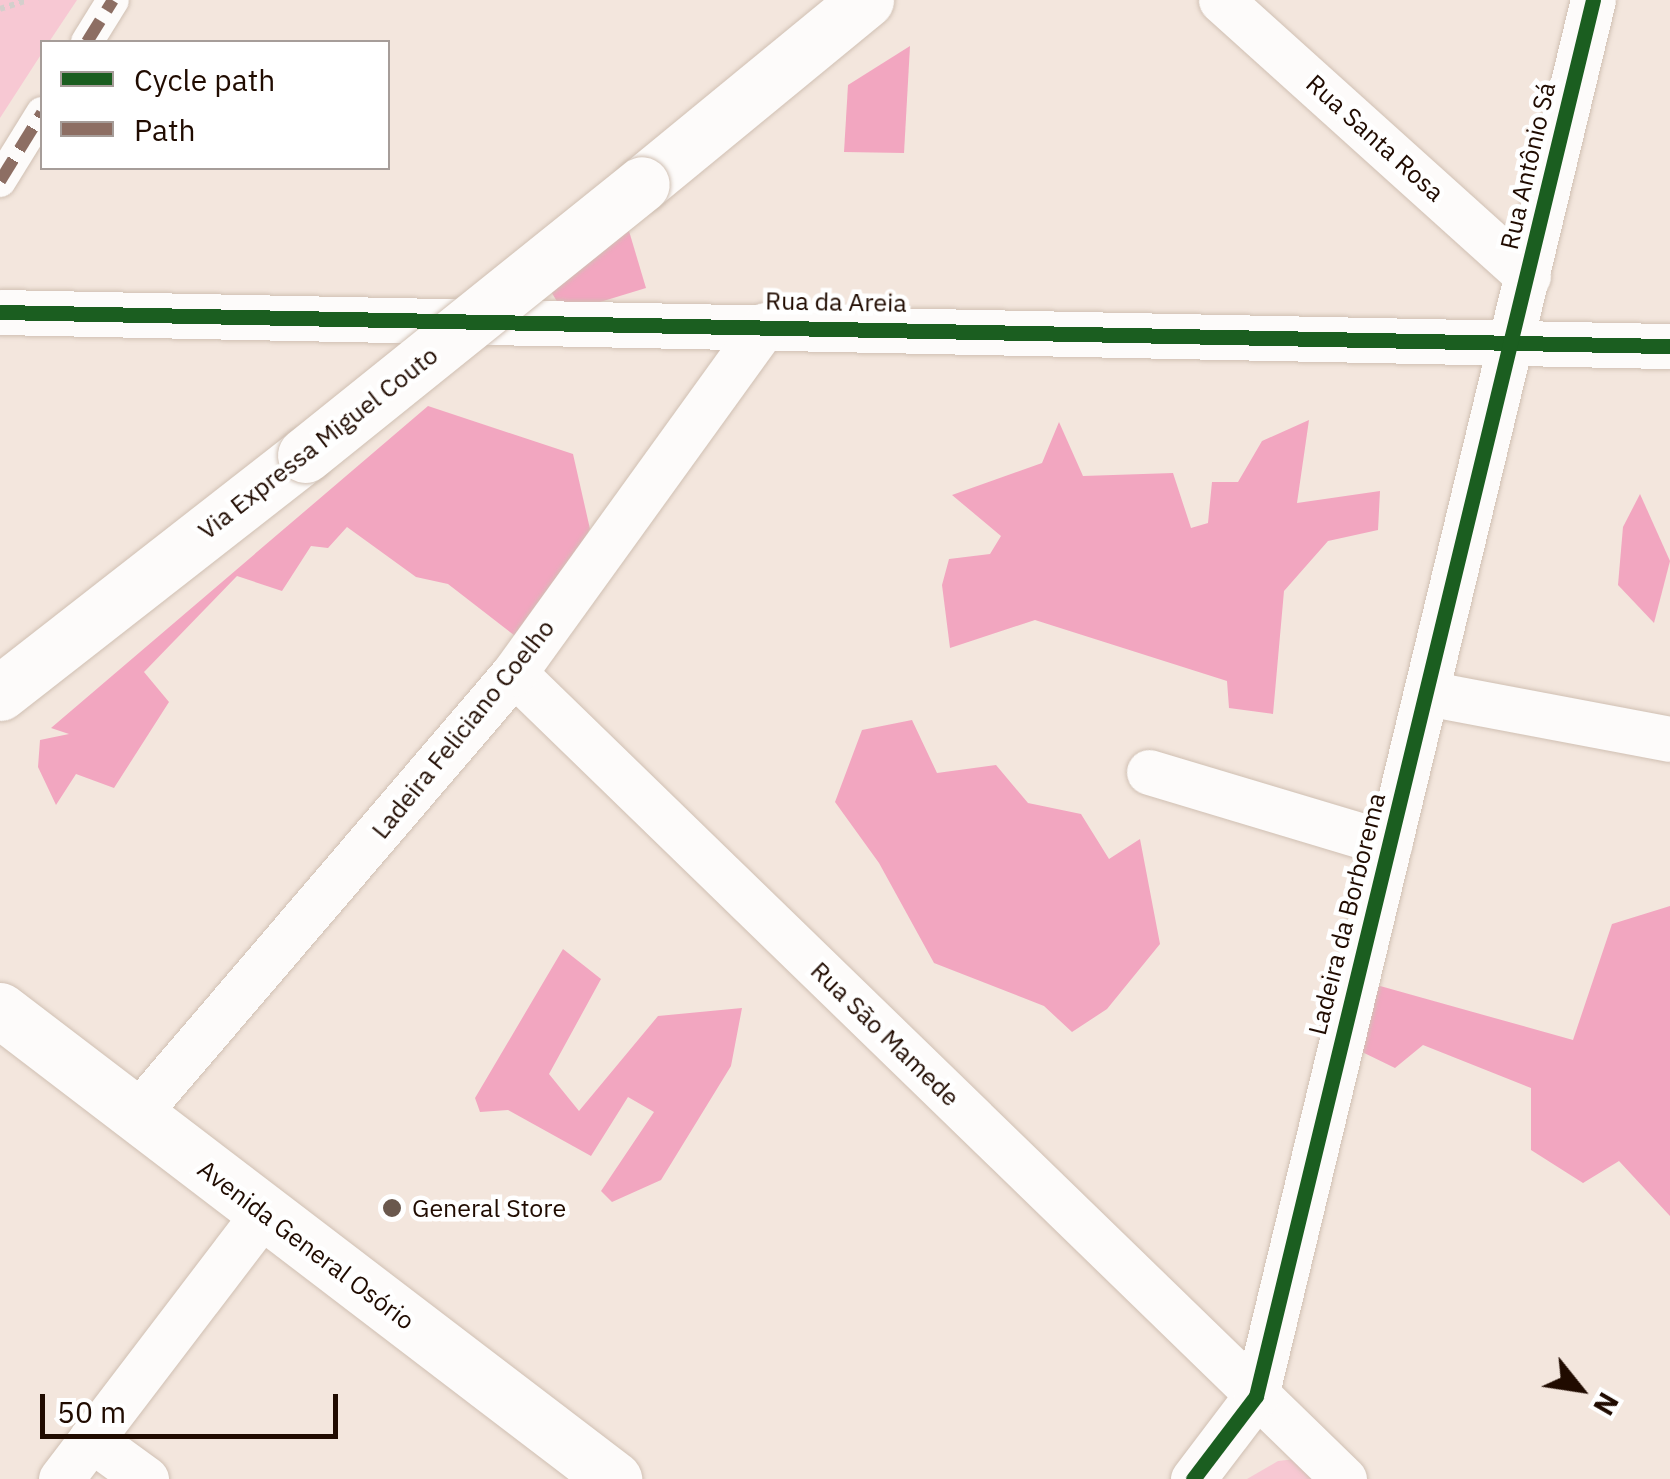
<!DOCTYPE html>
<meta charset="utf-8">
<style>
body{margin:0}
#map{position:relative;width:1670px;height:1479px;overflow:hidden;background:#f3e6dd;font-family:"IBM Plex Sans",sans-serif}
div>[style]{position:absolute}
.green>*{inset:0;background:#f7c8d3}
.forest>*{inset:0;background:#f2a6c0}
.path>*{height:6px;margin-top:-3px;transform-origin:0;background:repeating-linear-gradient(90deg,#d4cfcc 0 5px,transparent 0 10px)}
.roads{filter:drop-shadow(0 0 2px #d0c0b3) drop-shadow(0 0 2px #d0c0b3)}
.pedestrian>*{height:32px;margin:-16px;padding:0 16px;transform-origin:16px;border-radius:16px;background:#fdfbfa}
.minor>*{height:45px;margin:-22.5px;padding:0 22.5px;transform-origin:22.5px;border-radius:22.5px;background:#fdfbfa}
.secondary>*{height:55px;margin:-27.5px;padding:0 27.5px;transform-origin:27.5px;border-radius:27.5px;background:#fdfbfa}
.primary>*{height:55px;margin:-27.5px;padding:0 27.5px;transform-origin:27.5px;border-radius:27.5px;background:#fdfbfa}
.bridges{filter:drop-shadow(0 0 2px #d0c0b3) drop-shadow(0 0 2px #d0c0b3)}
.primary-bridge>*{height:55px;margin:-27.5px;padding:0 27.5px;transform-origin:27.5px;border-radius:27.5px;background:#fdfbfa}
.quiet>*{height:12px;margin-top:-6px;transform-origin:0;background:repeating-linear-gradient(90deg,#8d6e63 0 25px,transparent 0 37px)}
.cycleway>*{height:15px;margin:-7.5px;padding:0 7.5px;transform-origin:7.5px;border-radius:7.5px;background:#1b5e20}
.dots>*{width:28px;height:28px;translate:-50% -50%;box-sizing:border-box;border:5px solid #fff;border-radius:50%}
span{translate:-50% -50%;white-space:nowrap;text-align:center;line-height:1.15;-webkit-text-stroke:9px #fff;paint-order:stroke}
.street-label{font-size:25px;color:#200b00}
.poi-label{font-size:25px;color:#200b00}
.left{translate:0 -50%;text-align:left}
.legend{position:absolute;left:40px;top:40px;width:350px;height:130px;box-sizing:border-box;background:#fff;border:2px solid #a69d99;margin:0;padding:12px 18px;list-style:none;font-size:30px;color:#200b00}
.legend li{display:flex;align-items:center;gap:20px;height:50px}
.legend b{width:50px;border:2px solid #a69d99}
.north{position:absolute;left:1530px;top:1339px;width:100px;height:100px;-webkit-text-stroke:8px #fff;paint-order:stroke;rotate:120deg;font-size:28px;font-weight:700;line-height:40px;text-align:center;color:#200b00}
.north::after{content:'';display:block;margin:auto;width:35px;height:45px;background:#200b00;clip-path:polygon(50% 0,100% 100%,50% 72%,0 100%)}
.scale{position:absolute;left:40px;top:1394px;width:298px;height:45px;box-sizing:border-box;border:5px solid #200b00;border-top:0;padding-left:12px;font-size:30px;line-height:35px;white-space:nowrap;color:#200b00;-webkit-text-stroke:8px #fff;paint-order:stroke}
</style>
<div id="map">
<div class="green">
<i style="clip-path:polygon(0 0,77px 0,49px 42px,42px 42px,42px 53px,0 118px)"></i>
<i style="clip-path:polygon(1323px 1456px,1342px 1479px,1247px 1479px,1278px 1461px)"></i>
</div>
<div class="forest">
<i style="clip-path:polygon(910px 46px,904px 153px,844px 152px,848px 85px)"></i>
<i style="clip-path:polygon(626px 221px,646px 288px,564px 313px,544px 280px)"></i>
<i style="clip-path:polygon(428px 406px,573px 454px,590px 529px,523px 642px,448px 584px,416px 577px,347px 527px,328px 548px,311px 546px,282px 591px,237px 576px,144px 672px,169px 702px,114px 788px,76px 774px,56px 805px,38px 767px,40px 740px,69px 734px,51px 728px)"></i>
<i style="clip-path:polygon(1309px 420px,1297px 503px,1380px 491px,1378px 530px,1328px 541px,1284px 591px,1273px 714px,1229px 708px,1227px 681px,1035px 620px,950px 648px,942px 585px,949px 559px,990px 554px,1001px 536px,952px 495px,1042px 463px,1059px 422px,1083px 476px,1173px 473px,1191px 528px,1208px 523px,1212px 482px,1238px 482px,1262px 441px)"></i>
<i style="clip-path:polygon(1640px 494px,1670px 561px,1654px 623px,1618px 585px,1623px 527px)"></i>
<i style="clip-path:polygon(912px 720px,937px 773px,996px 765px,1028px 803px,1081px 814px,1109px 859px,1140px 839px,1160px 944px,1107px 1009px,1072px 1032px,1044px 1006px,934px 963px,879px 863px,835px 802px,862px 730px)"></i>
<i style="clip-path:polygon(1670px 906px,1670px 1216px,1619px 1161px,1583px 1183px,1531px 1150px,1531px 1088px,1423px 1045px,1395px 1068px,1358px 1050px,1373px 984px,1573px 1040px,1612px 924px)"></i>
<i style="clip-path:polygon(563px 949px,601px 979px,549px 1074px,579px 1111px,658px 1016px,742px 1008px,731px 1066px,661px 1180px,612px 1202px,601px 1191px,654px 1112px,628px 1097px,591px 1156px,508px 1110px,480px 1112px,475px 1098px)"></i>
</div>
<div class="path">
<i style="left:0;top:9px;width:28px;rotate:-18deg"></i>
</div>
<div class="roads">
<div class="pedestrian">
<i style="left:87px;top:42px;width:49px;rotate:-58.2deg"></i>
<i style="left:0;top:181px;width:80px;rotate:-58.3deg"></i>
</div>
<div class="minor">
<i style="left:1221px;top:0;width:413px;rotate:42deg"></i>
<i style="left:0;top:312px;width:1670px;rotate:1.17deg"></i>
<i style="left:514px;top:673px;width:1157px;rotate:44.16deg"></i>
<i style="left:1427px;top:693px;width:247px;rotate:10.7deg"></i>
<i style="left:1149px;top:772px;width:251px;rotate:16.7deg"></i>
<i style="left:136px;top:1115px;width:582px;rotate:-49.46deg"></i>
<i style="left:514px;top:673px;width:429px;rotate:-54.2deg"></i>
<i style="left:91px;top:1439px;width:68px;rotate:36deg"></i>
<i style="left:61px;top:1479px;width:335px;rotate:-52.7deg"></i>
<i style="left:1193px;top:1479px;width:104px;rotate:-52.8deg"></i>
<i style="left:1256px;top:1396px;width:1436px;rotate:-76.43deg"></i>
</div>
<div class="secondary">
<i style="left:0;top:1010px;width:773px;rotate:37.37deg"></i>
</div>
<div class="primary">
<i style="left:642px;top:184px;width:290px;rotate:-39.4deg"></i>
<i style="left:0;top:693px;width:387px;rotate:-38deg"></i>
</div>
</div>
<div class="bridges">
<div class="primary-bridge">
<i style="left:305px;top:455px;width:432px;rotate:-38.8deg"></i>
</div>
</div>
<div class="quiet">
<i style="left:87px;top:42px;width:49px;rotate:-58.2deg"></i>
<i style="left:0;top:181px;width:80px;rotate:-58.3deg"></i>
</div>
<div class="cycleway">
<i style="left:0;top:312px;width:1670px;rotate:1.17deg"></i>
<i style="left:1193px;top:1479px;width:104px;rotate:-52.8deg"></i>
<i style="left:1256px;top:1396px;width:1436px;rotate:-76.43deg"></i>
</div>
<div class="dots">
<i style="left:392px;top:1208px;background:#6a584d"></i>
</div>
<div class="street-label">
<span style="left:1375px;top:138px;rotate:42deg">Rua Santa Rosa</span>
<span style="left:1528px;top:166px;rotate:-77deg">Rua Antônio Sá</span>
<span style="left:836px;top:302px;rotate:1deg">Rua da Areia</span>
<span style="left:318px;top:443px;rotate:-38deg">Via Expressa Miguel Couto</span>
<span style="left:463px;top:729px;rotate:-51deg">Ladeira Feliciano Coelho</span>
<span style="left:1347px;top:914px;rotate:-76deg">Ladeira da Borborema</span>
<span style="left:885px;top:1034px;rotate:44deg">Rua São Mamede</span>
<span style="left:306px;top:1245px;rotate:37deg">Avenida General Osório</span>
</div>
<div class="poi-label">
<span class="left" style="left:412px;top:1208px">General Store</span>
</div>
<ul class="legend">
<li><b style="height:12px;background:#1b5e20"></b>Cycle path</li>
<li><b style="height:12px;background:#8d6e63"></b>Path</li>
</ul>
<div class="north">N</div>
<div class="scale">50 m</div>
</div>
